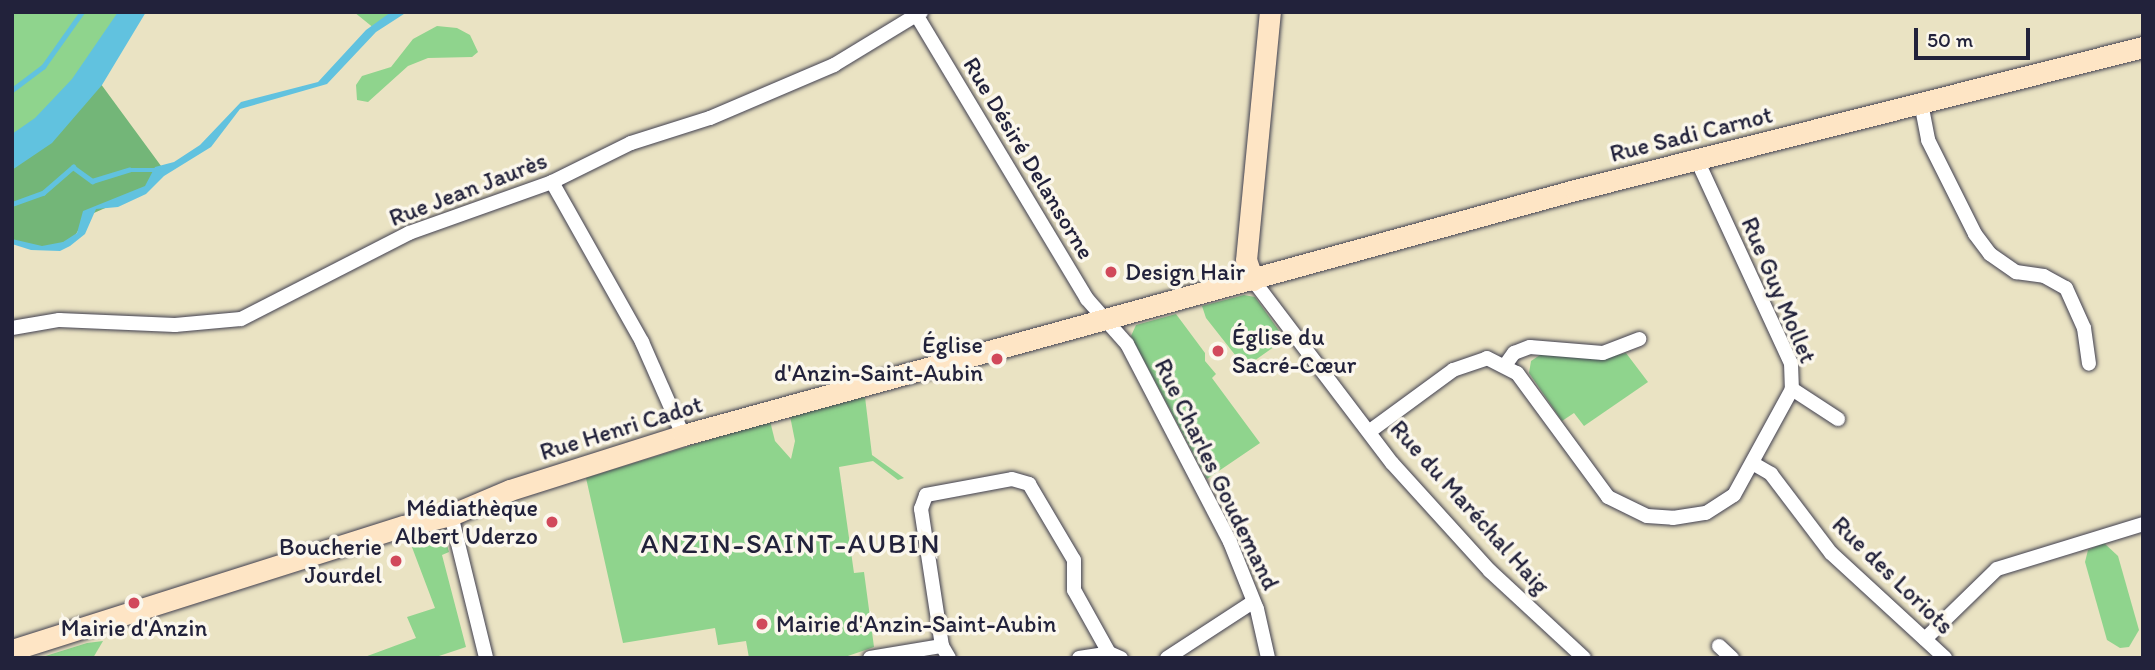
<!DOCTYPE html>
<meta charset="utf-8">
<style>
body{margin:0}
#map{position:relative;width:2155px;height:670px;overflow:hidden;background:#eae3c3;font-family:Itim,sans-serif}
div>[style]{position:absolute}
.green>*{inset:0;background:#8fd48d}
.forest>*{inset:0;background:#73b678}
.water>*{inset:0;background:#61c2df}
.stream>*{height:4.5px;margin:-2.25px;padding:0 2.25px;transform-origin:2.25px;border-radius:2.25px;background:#61c2df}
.roads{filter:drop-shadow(0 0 2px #403f4f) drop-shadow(0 0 2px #403f4f)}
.street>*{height:14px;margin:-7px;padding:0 7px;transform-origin:7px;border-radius:7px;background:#fff}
.secondary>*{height:21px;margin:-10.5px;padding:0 10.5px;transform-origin:10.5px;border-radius:10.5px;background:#fee5c5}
.dots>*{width:19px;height:19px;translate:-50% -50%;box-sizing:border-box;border:4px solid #fbf7ec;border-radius:50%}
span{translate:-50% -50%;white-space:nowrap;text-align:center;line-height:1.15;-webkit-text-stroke:7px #fbf7ec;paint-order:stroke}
.street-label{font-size:24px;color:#22223b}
.poi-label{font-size:24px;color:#22223b}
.left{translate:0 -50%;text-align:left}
.right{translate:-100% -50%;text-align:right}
.quarter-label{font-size:28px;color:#22223b;letter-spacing:2px}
.frame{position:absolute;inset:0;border:14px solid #22223b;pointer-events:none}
.scale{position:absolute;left:1914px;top:28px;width:116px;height:32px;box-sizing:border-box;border:4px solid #22223b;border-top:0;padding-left:9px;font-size:21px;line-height:24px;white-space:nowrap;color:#22223b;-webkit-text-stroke:5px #fbf7ec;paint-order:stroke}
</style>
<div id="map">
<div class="green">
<i style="clip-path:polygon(12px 12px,133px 12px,12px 153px)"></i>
<i style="clip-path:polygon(354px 12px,400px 12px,375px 29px)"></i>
<i style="clip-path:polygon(437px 26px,457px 28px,470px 35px,478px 52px,472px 57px,428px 58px,408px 66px,368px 102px,357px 100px,356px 85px,362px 76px,391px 67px,413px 39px)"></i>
<i style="clip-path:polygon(1244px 295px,1255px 297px,1285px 339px,1237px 373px,1243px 365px,1206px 318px,1202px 306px)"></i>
<i style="clip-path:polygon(1176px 314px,1205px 353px,1205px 361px,1216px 374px,1212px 378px,1260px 443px,1207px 479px,1131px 336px,1136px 325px)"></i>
<i style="clip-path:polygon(1543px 353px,1599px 359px,1626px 353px,1648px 382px,1584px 426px,1574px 413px,1562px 421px,1529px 373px,1531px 361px)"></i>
<i style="clip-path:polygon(865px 397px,872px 455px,904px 478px,898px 480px,873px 461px,839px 467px,854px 573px,864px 572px,874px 647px,842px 658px,749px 658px,746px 641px,718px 645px,715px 628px,623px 643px,586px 478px,770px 421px,775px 441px,791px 459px,795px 441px,790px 416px)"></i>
<i style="clip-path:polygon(418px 538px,447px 545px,449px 552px,442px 555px,466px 647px,433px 658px,362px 658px,416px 638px,407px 617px,435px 608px,410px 542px)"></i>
<i style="clip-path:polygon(2104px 543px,2118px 556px,2139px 630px,2129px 647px,2120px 648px,2107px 640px,2085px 562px,2088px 550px)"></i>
<i style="clip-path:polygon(103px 641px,93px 658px,39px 658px,87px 643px)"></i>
</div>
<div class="forest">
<i style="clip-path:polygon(95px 76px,164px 170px,144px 191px,87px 216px,73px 239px,44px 249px,12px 241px,12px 153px)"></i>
</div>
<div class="water">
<i style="clip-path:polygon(118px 12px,146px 12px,102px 85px,52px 143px,12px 170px,12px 134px,35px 118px,72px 79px)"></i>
<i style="clip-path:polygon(391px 12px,407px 12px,376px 32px,327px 84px,240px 109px,211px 147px,164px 176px,146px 194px,118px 207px,96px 209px,85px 234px,70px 246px,60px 251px,31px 250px,12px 244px,12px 239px,42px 246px,63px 242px,77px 233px,83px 211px,145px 186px,155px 167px,174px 162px,200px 145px,241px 102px,318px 82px,366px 30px)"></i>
</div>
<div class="stream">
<i style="left:12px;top:90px;width:39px;rotate:-37deg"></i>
<i style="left:43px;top:67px;width:67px;rotate:-54.7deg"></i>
<i style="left:12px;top:204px;width:33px;rotate:-20deg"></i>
<i style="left:43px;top:193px;width:40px;rotate:-41deg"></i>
<i style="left:73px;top:167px;width:24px;rotate:36deg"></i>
<i style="left:92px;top:181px;width:39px;rotate:-17deg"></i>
<i style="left:129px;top:170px;width:30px"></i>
</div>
<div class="roads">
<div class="street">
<i style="left:917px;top:16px;width:330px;rotate:59deg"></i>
<i style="left:1087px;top:299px;width:60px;rotate:48.4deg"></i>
<i style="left:1127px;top:344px;width:223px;rotate:62.5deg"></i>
<i style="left:1230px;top:542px;width:72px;rotate:68.1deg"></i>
<i style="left:1257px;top:609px;width:50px;rotate:77.3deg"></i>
<i style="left:1921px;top:103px;width:38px;rotate:79deg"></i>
<i style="left:1928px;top:140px;width:105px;rotate:63.4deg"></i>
<i style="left:1975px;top:234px;width:25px;rotate:53deg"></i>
<i style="left:1990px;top:254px;width:32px;rotate:35deg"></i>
<i style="left:2016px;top:272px;width:28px;rotate:8deg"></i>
<i style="left:2044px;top:276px;width:25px;rotate:29deg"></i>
<i style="left:2066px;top:288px;width:44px;rotate:65.8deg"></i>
<i style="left:2084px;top:328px;width:36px;rotate:82deg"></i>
<i style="left:1697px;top:160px;width:224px;rotate:65.2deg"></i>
<i style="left:1791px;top:363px;width:26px;rotate:88deg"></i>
<i style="left:1792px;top:389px;width:55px;rotate:33.1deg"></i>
<i style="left:552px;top:182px;width:184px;rotate:60.6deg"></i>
<i style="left:642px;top:342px;width:102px;rotate:66.2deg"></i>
<i style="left:1253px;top:280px;width:230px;rotate:52.8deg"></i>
<i style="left:1392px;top:463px;width:146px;rotate:47.8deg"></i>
<i style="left:1490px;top:571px;width:128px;rotate:42.8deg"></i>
<i style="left:12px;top:328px;width:48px;rotate:-9.7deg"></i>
<i style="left:59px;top:320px;width:116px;rotate:2.5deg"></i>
<i style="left:175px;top:325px;width:66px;rotate:-5.2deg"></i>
<i style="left:241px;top:319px;width:189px;rotate:-27.1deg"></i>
<i style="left:409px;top:233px;width:152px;rotate:-19.6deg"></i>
<i style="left:552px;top:182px;width:88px;rotate:-26.3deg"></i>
<i style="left:631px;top:143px;width:83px;rotate:-17.6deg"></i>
<i style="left:710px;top:118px;width:135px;rotate:-23.1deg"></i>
<i style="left:834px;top:65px;width:102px;rotate:-31.3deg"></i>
<i style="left:1506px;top:364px;width:14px;rotate:-54deg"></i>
<i style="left:1514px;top:353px;width:17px;rotate:-21deg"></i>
<i style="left:1530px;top:347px;width:73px;rotate:4.7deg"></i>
<i style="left:1603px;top:353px;width:39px;rotate:-21deg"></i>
<i style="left:1370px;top:431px;width:103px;rotate:-36.3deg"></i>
<i style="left:1453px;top:370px;width:36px;rotate:-19deg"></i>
<i style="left:1487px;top:358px;width:34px;rotate:27deg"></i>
<i style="left:1517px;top:373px;width:154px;rotate:53.7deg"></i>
<i style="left:1608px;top:497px;width:43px;rotate:26deg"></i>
<i style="left:1647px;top:516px;width:26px;rotate:4deg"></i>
<i style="left:1673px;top:518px;width:33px;rotate:-9deg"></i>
<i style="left:1706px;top:513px;width:33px;rotate:-33deg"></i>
<i style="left:1734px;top:495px;width:121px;rotate:-61.3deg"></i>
<i style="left:1754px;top:464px;width:20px;rotate:30deg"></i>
<i style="left:1771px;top:474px;width:99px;rotate:52.8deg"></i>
<i style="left:1831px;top:553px;width:155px;rotate:42.6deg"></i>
<i style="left:451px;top:515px;width:147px;rotate:76.2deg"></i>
<i style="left:1925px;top:639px;width:100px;rotate:-44.2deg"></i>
<i style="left:1997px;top:569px;width:153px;rotate:-17.1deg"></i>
<i style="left:942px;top:646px;width:139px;rotate:-98.7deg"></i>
<i style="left:921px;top:509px;width:15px;rotate:-70deg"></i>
<i style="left:926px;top:495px;width:87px;rotate:-10.5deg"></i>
<i style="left:1012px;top:479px;width:18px;rotate:16deg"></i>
<i style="left:1029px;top:484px;width:88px;rotate:59.4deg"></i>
<i style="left:1074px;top:560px;width:30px;rotate:90deg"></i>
<i style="left:1074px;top:590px;width:72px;rotate:60.9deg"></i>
<i style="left:1719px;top:646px;width:18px;rotate:43deg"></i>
<i style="left:870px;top:658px;width:73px;rotate:-9.5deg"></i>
<i style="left:942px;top:646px;width:14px;rotate:60deg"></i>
<i style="left:1079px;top:658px;width:30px;rotate:-9deg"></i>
<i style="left:1109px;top:653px;width:13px;rotate:23deg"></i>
<i style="left:1167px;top:658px;width:103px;rotate:-33.1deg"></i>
</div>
<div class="secondary">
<i style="left:1253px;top:280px;width:21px;rotate:-109deg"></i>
<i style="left:1246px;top:260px;width:249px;rotate:-84.5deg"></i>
<i style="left:12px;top:650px;width:411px;rotate:-17.6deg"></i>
<i style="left:404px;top:526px;width:48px;rotate:-13.2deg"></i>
<i style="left:451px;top:515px;width:64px;rotate:-23deg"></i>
<i style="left:510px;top:490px;width:182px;rotate:-17.6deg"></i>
<i style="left:683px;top:435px;width:925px;rotate:-15.36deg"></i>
<i style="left:1575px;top:190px;width:586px;rotate:-14.13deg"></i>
</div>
</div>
<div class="dots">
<i style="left:1111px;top:272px;background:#d1495b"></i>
<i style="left:1218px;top:351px;background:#d1495b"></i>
<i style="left:997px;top:359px;background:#d1495b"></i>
<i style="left:552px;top:522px;background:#d1495b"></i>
<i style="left:396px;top:561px;background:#d1495b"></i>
<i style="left:134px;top:603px;background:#d1495b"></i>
<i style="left:762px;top:624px;background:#d1495b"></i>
</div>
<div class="street-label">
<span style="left:1691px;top:134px;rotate:-14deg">Rue Sadi Carnot</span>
<span style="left:1029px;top:158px;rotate:59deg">Rue Désiré Delansorne</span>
<span style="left:468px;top:189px;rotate:-21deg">Rue Jean Jaurès</span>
<span style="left:1779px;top:290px;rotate:67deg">Rue Guy Mollet</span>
<span style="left:621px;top:428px;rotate:-17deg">Rue Henri Cadot</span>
<span style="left:1217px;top:474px;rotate:64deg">Rue Charles Goudemand</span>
<span style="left:1470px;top:507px;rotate:48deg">Rue du Maréchal Haig</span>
<span style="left:1893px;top:575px;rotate:44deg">Rue des Loriots</span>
</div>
<div class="poi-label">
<span class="left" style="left:1125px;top:272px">Design Hair</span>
<span class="left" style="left:1232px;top:351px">Église du<br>Sacré-Cœur</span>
<span class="right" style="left:983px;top:359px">Église<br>d'Anzin-Saint-Aubin</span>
<span class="right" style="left:538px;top:522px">Médiathèque<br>Albert Uderzo</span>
<span class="right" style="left:382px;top:561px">Boucherie<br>Jourdel</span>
<span class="left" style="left:776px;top:624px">Mairie d'Anzin-Saint-Aubin</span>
<span style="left:134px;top:628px">Mairie d'Anzin</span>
</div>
<div class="quarter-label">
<span style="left:791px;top:543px">ANZIN-SAINT-AUBIN</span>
</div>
<div class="frame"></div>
<div class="scale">50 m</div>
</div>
